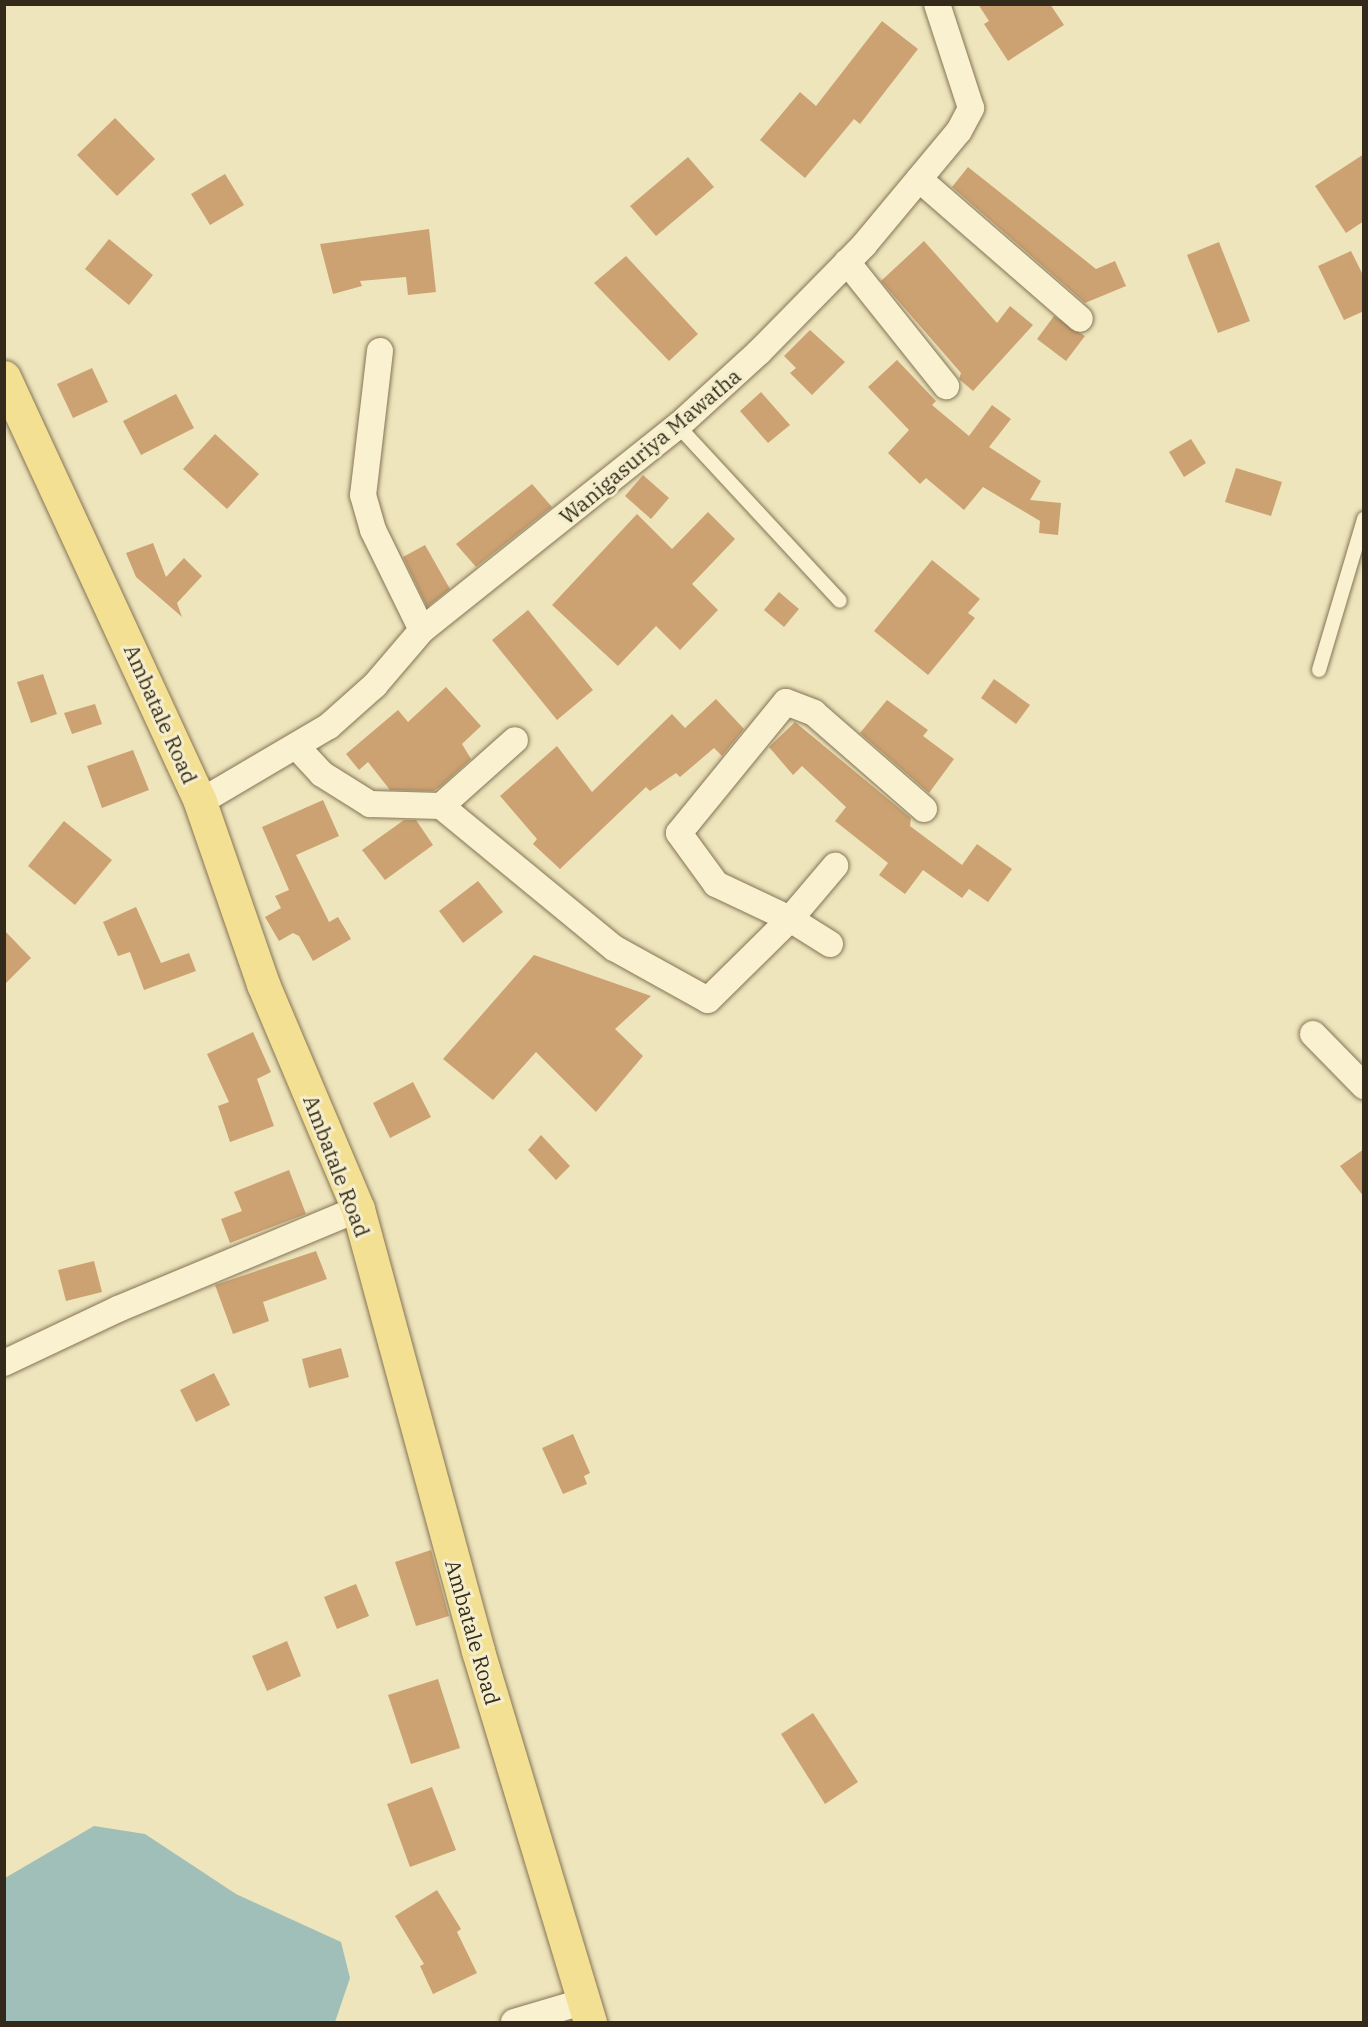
<!DOCTYPE html>
<style>
body{margin:0}
#map{position:relative;width:1368px;height:2027px;overflow:hidden;background:#eee5bc;font-family:"IBM Plex Serif",serif}
div>[style]{position:absolute}
.water>*{inset:0;background:#a0bfb9}
.building>*{inset:0;background:#cca272}
.roads{filter:drop-shadow(0 0 2px #857456) drop-shadow(0 0 2px #857456)}
.lane>*{height:14px;margin:-7px;padding:0 7px;transform-origin:7px;border-radius:7px;background:#f9f1cf}
.street>*{height:26px;margin:-13px;padding:0 13px;transform-origin:13px;border-radius:13px;background:#f9f1cf}
.primary>*{height:33px;margin:-16.5px;padding:0 16.5px;transform-origin:16.5px;border-radius:16.5px;background:#f3e092}
span{translate:-50% -50%;white-space:nowrap;text-align:center;line-height:1.15;-webkit-text-stroke:6px #f5eecc;paint-order:stroke}
.street-label{font-size:21px;color:#342a1b}
.frame{position:absolute;inset:0;border:6px solid #342a1b;pointer-events:none}
</style>
<div id="map">
<div class="water">
<i style="clip-path:polygon(94px 1826px,145px 1834px,236px 1894px,341px 1942px,350px 1978px,335px 2022px,5px 2022px,5px 1878px)"></i>
</div>
<div class="building">
<i style="clip-path:polygon(978px 4px,1050px 4px,1064px 25px,1008px 61px,984px 24px,989px 21px)"></i>
<i style="clip-path:polygon(882px 21px,918px 49px,860px 124px,854px 119px,805px 178px,760px 140px,800px 92px,816px 106px)"></i>
<i style="clip-path:polygon(115px 118px,155px 159px,117px 196px,77px 155px)"></i>
<i style="clip-path:polygon(1364px 154px,1364px 221px,1346px 233px,1315px 186px)"></i>
<i style="clip-path:polygon(688px 157px,714px 187px,656px 236px,630px 206px)"></i>
<i style="clip-path:polygon(968px 167px,1096px 269px,1115px 261px,1126px 286px,1085px 303px,952px 187px)"></i>
<i style="clip-path:polygon(225px 174px,244px 205px,210px 225px,191px 194px)"></i>
<i style="clip-path:polygon(429px 229px,436px 292px,408px 295px,406px 277px,360px 281px,362px 286px,333px 294px,320px 244px)"></i>
<i style="clip-path:polygon(109px 239px,153px 275px,129px 305px,85px 269px)"></i>
<i style="clip-path:polygon(924px 241px,997px 323px,1010px 306px,1033px 325px,973px 391px,959px 379px,961px 373px,881px 281px)"></i>
<i style="clip-path:polygon(1219px 242px,1250px 321px,1218px 333px,1187px 255px)"></i>
<i style="clip-path:polygon(1351px 251px,1364px 277px,1364px 311px,1344px 320px,1318px 266px)"></i>
<i style="clip-path:polygon(626px 256px,698px 334px,669px 361px,594px 283px)"></i>
<i style="clip-path:polygon(1054px 316px,1085px 336px,1066px 361px,1037px 339px)"></i>
<i style="clip-path:polygon(810px 330px,845px 362px,812px 395px,790px 373px,796px 368px,784px 356px)"></i>
<i style="clip-path:polygon(897px 360px,936px 401px,932px 405px,969px 436px,992px 405px,1011px 419px,989px 447px,1041px 481px,1030px 500px,1061px 503px,1058px 535px,1039px 533px,1040px 521px,983px 487px,964px 510px,926px 478px,920px 484px,888px 453px,909px 430px,868px 387px)"></i>
<i style="clip-path:polygon(92px 368px,108px 402px,73px 418px,57px 384px)"></i>
<i style="clip-path:polygon(761px 392px,790px 425px,768px 443px,740px 411px)"></i>
<i style="clip-path:polygon(176px 394px,194px 428px,141px 455px,123px 421px)"></i>
<i style="clip-path:polygon(215px 434px,259px 474px,227px 509px,183px 469px)"></i>
<i style="clip-path:polygon(1191px 439px,1206px 463px,1184px 477px,1169px 452px)"></i>
<i style="clip-path:polygon(1236px 468px,1282px 482px,1271px 516px,1225px 502px)"></i>
<i style="clip-path:polygon(643px 475px,669px 498px,651px 519px,625px 496px)"></i>
<i style="clip-path:polygon(532px 484px,552px 507px,476px 567px,456px 544px)"></i>
<i style="clip-path:polygon(708px 512px,735px 539px,692px 584px,718px 610px,680px 650px,656px 626px,618px 666px,552px 605px,637px 514px,672px 549px)"></i>
<i style="clip-path:polygon(153px 543px,166px 577px,184px 558px,202px 576px,177px 603px,182px 617px,136px 577px,126px 553px)"></i>
<i style="clip-path:polygon(425px 545px,450px 589px,427px 607px,403px 557px)"></i>
<i style="clip-path:polygon(932px 560px,980px 599px,968px 613px,975px 618px,928px 675px,874px 631px)"></i>
<i style="clip-path:polygon(779px 592px,799px 609px,784px 627px,764px 610px)"></i>
<i style="clip-path:polygon(528px 610px,593px 690px,557px 720px,492px 640px)"></i>
<i style="clip-path:polygon(43px 674px,57px 714px,31px 723px,17px 682px)"></i>
<i style="clip-path:polygon(994px 679px,1030px 705px,1016px 724px,981px 698px)"></i>
<i style="clip-path:polygon(446px 687px,481px 726px,462px 744px,471px 759px,440px 787px,433px 791px,390px 790px,368px 762px,359px 770px,346px 754px,398px 710px,408px 722px)"></i>
<i style="clip-path:polygon(716px 699px,744px 729px,722px 756px,714px 748px,680px 777px,676px 773px,650px 791px,646px 787px,560px 869px,533px 844px,537px 839px,500px 796px,557px 746px,592px 792px,672px 714px,685px 728px)"></i>
<i style="clip-path:polygon(887px 700px,928px 730px,923px 736px,954px 759px,929px 793px,860px 733px)"></i>
<i style="clip-path:polygon(95px 704px,102px 724px,72px 734px,64px 713px)"></i>
<i style="clip-path:polygon(795px 722px,911px 818px,910px 826px,962px 865px,977px 844px,1012px 869px,988px 902px,969px 889px,962px 898px,923px 870px,905px 894px,879px 875px,888px 863px,835px 821px,846px 807px,802px 766px,793px 775px,769px 747px)"></i>
<i style="clip-path:polygon(133px 750px,149px 790px,102px 808px,87px 766px)"></i>
<i style="clip-path:polygon(323px 800px,339px 836px,296px 855px,329px 922px,338px 917px,351px 939px,313px 961px,299px 936px,293px 933px,279px 941px,265px 917px,281px 908px,275px 896px,289px 890px,262px 827px)"></i>
<i style="clip-path:polygon(404px 820px,416px 820px,433px 845px,385px 880px,362px 850px)"></i>
<i style="clip-path:polygon(64px 821px,112px 860px,75px 905px,28px 866px)"></i>
<i style="clip-path:polygon(478px 881px,503px 912px,463px 943px,439px 911px)"></i>
<i style="clip-path:polygon(136px 907px,161px 963px,189px 953px,196px 971px,144px 990px,130px 952px,118px 956px,103px 922px)"></i>
<i style="clip-path:polygon(4px 930px,31px 958px,4px 985px)"></i>
<i style="clip-path:polygon(534px 955px,651px 996px,615px 1029px,643px 1056px,596px 1112px,536px 1052px,493px 1100px,443px 1059px)"></i>
<i style="clip-path:polygon(253px 1032px,271px 1072px,257px 1079px,274px 1126px,230px 1142px,218px 1106px,229px 1102px,207px 1054px)"></i>
<i style="clip-path:polygon(413px 1082px,431px 1117px,390px 1138px,373px 1103px)"></i>
<i style="clip-path:polygon(541px 1135px,570px 1166px,556px 1180px,528px 1150px)"></i>
<i style="clip-path:polygon(1364px 1149px,1364px 1197px,1340px 1166px)"></i>
<i style="clip-path:polygon(289px 1170px,306px 1214px,230px 1243px,221px 1219px,242px 1211px,234px 1192px)"></i>
<i style="clip-path:polygon(316px 1251px,327px 1279px,263px 1302px,269px 1321px,233px 1334px,215px 1285px)"></i>
<i style="clip-path:polygon(94px 1261px,102px 1292px,66px 1301px,58px 1270px)"></i>
<i style="clip-path:polygon(341px 1348px,349px 1377px,309px 1388px,302px 1359px)"></i>
<i style="clip-path:polygon(214px 1373px,230px 1405px,196px 1422px,180px 1390px)"></i>
<i style="clip-path:polygon(573px 1434px,590px 1473px,584px 1476px,587px 1484px,563px 1494px,542px 1448px)"></i>
<i style="clip-path:polygon(431px 1550px,449px 1616px,416px 1626px,395px 1562px)"></i>
<i style="clip-path:polygon(356px 1584px,369px 1616px,337px 1629px,324px 1597px)"></i>
<i style="clip-path:polygon(287px 1641px,301px 1676px,267px 1691px,252px 1656px)"></i>
<i style="clip-path:polygon(438px 1679px,460px 1748px,411px 1764px,388px 1695px)"></i>
<i style="clip-path:polygon(813px 1713px,858px 1782px,825px 1804px,781px 1734px)"></i>
<i style="clip-path:polygon(432px 1787px,456px 1850px,410px 1867px,387px 1804px)"></i>
<i style="clip-path:polygon(437px 1890px,461px 1929px,457px 1932px,477px 1973px,433px 1994px,420px 1966px,424px 1964px,395px 1916px)"></i>
</div>
<div class="roads">
<div class="lane">
<i style="left:678px;top:426px;width:238px;rotate:47.2deg"></i>
<i style="left:1319px;top:670px;width:158px;rotate:-73.4deg"></i>
</div>
<div class="street">
<i style="left:919px;top:179px;width:213px;rotate:41deg"></i>
<i style="left:847px;top:262px;width:159px;rotate:51.4deg"></i>
<i style="left:380px;top:351px;width:145px;rotate:96.7deg"></i>
<i style="left:363px;top:495px;width:36px;rotate:74deg"></i>
<i style="left:373px;top:530px;width:111px;rotate:63.9deg"></i>
<i style="left:296px;top:746px;width:38px;rotate:47deg"></i>
<i style="left:322px;top:774px;width:57px;rotate:32deg"></i>
<i style="left:370px;top:804px;width:71px;rotate:1.6deg"></i>
<i style="left:441px;top:806px;width:99px;rotate:-41.7deg"></i>
<i style="left:200px;top:802px;width:150px;rotate:-30.5deg"></i>
<i style="left:329px;top:726px;width:62px;rotate:-41.7deg"></i>
<i style="left:375px;top:685px;width:72px;rotate:-49.5deg"></i>
<i style="left:422px;top:630px;width:327px;rotate:-38.6deg"></i>
<i style="left:678px;top:426px;width:110px;rotate:-42.4deg"></i>
<i style="left:759px;top:352px;width:150px;rotate:-45.5deg"></i>
<i style="left:864px;top:245px;width:148px;rotate:-50.2deg"></i>
<i style="left:959px;top:131px;width:26px;rotate:-62deg"></i>
<i style="left:971px;top:108px;width:109px;rotate:-108.1deg"></i>
<i style="left:441px;top:806px;width:224px;rotate:39.4deg"></i>
<i style="left:614px;top:948px;width:107px;rotate:29deg"></i>
<i style="left:708px;top:1000px;width:115px;rotate:-44.6deg"></i>
<i style="left:790px;top:919px;width:70px;rotate:-49.7deg"></i>
<i style="left:830px;top:944px;width:47px;rotate:-148deg"></i>
<i style="left:790px;top:919px;width:82px;rotate:-154.7deg"></i>
<i style="left:716px;top:884px;width:63px;rotate:-126deg"></i>
<i style="left:679px;top:833px;width:169px;rotate:-50.8deg"></i>
<i style="left:786px;top:702px;width:30px;rotate:21deg"></i>
<i style="left:814px;top:713px;width:146px;rotate:41.1deg"></i>
<i style="left:1313px;top:1034px;width:73px;rotate:45.6deg"></i>
<i style="left:4px;top:1363px;width:126px;rotate:-25.3deg"></i>
<i style="left:118px;top:1309px;width:260px;rotate:-22.6deg"></i>
<i style="left:514px;top:2022px;width:71px;rotate:-16.4deg"></i>
</div>
<div class="primary">
<i style="left:4px;top:377px;width:468px;rotate:65.2deg"></i>
<i style="left:200px;top:802px;width:193px;rotate:70.9deg"></i>
<i style="left:263px;top:984px;width:244px;rotate:67.1deg"></i>
<i style="left:358px;top:1209px;width:458px;rotate:74.8deg"></i>
<i style="left:478px;top:1651px;width:388px;rotate:73.2deg"></i>
</div>
</div>
<div class="street-label">
<span style="left:650px;top:446px;rotate:-40deg">Wanigasuriya Mawatha</span>
<span style="left:161px;top:714px;rotate:66deg">Ambatale Road</span>
<span style="left:337px;top:1166px;rotate:69deg">Ambatale Road</span>
<span style="left:473px;top:1632px;rotate:74deg">Ambatale Road</span>
</div>
<div class="frame"></div>
</div>
